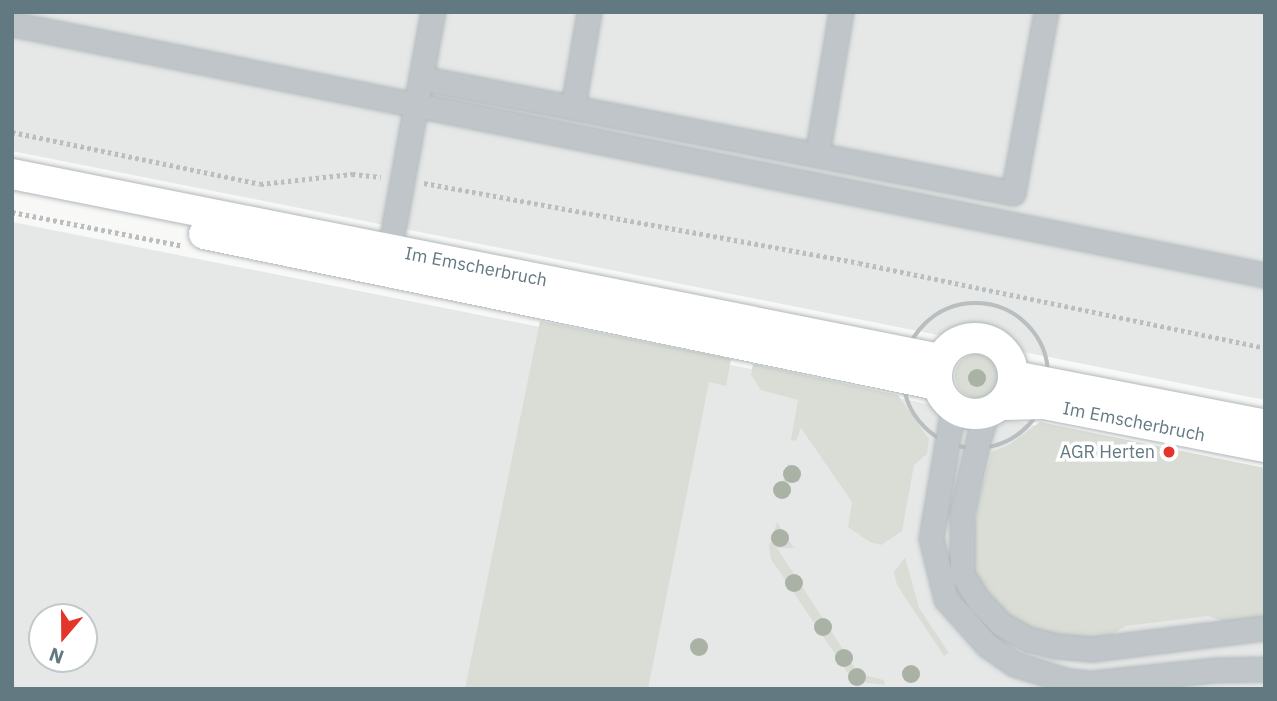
<!DOCTYPE html>
<style>
body{margin:0}
#map{position:relative;width:1277px;height:701px;overflow:hidden;background:#f8f8f6;font-family:"IBM Plex Sans",sans-serif}
div>[style]{position:absolute}
.built>*{inset:0;background:#e6e8e7}
.green>*{inset:0;background:#d9ddd5}
.round{border-radius:50%}
.path>*{height:4.5px;margin-top:-2.25px;transform-origin:0;background:repeating-linear-gradient(90deg,#b9bec0 0 3.5px,transparent 0 7px)}
.path>.ring{margin:-2.25px;padding:0;box-sizing:content-box;background:none;border:4.5px solid #b9bec0;border-radius:50%}
.roads{filter:drop-shadow(0 0 2px #b0b8bb) drop-shadow(0 0 2px #b0b8bb)}
.minor>*{height:23px;margin:-11.5px;padding:0 11.5px;transform-origin:11.5px;border-radius:11.5px;background:#bfc5c8}
.major>*{height:30px;margin:-15px;padding:0 15px;transform-origin:15px;border-radius:15px;background:#fff}
.major>.ring{margin:-15px;padding:0;box-sizing:content-box;background:none;border:30px solid #fff;border-radius:50%}
.trees>*{width:18px;height:18px;margin:-9px;border-radius:50%;background:#aab2a5}
.dots>*{width:19px;height:19px;translate:-50% -50%;box-sizing:border-box;border:4px solid #fff;border-radius:50%}
span{translate:-50% -50%;white-space:nowrap;text-align:center;line-height:1.15;-webkit-text-stroke:7px #fff;paint-order:stroke}
.street-label{font-size:18px;color:#637981}
.poi-label{font-size:18px;color:#637981}
.right{translate:-100% -50%;text-align:right}
.frame{position:absolute;inset:0;border:14px solid #637981;pointer-events:none}
.north{position:absolute;left:28px;top:603px;width:70px;height:70px;box-sizing:border-box;background:#fff;border:2px solid #c1c9cd;border-radius:50%;rotate:200deg;font-size:19px;font-weight:700;line-height:28px;text-align:center;color:#637981}
.north::after{content:'';display:block;margin:auto;width:24px;height:32px;background:#e4352a;clip-path:polygon(50% 0,100% 100%,50% 72%,0 100%)}
</style>
<div id="map">
<div class="built">
<i style="clip-path:polygon(12px 12px,1265px 12px,1265px 400px,12px 151px)"></i>
<i style="clip-path:polygon(evenodd,12px 222px,1265px 471px,1265px 689px,12px 689px,12px 222px,42px 617px,84px 617px,84px 659px,42px 659px,42px 617px)"></i>
</div>
<div class="green">
<i style="clip-path:polygon(540px 321px,731px 359px,726px 386px,709px 382px,648px 689px,465px 689px)"></i>
<i class="round" style="left:955px;top:354px;width:44px;height:44px"></i>
<i style="clip-path:polygon(753px 364px,898px 395px,929px 439px,927px 454px,914px 465px,902px 531px,881px 545px,870px 542px,848px 527px,852px 502px,801px 428px,796px 441px,791px 440px,798px 400px,761px 390px,751px 375px)"></i>
<i style="clip-path:polygon(1040px 422px,1265px 468px,1265px 620px,1231px 624px,1208px 616px,1126px 626px,1103px 640px,1039px 632px,1005px 615px,982px 586px,973px 568px,969px 539px,974px 537px,976px 510px,992px 452px,1010px 444px)"></i>
<i style="clip-path:polygon(788px 463px,800px 478px,799px 482px,788px 481px,785px 497px,781px 499px,779px 496px)"></i>
<i style="clip-path:polygon(777px 522px,794px 548px,777px 548px,859px 674px,884px 680px,885px 685px,861px 682px,847px 672px,771px 559px,769px 547px)"></i>
<i style="clip-path:polygon(905px 557px,919px 608px,949px 653px,944px 656px,897px 585px,894px 572px)"></i>
</div>
<div class="path">
<i style="left:12px;top:132px;width:253px;rotate:11.8deg"></i>
<i style="left:260px;top:184px;width:93px;rotate:-6.2deg"></i>
<i style="left:352px;top:174px;width:29px;rotate:6deg"></i>
<i style="left:424px;top:183px;width:442px;rotate:10.4deg"></i>
<i style="left:859px;top:263px;width:415px;rotate:11.8deg"></i>
<i style="left:12px;top:212px;width:174px;rotate:11.2deg"></i>
<i class="ring" style="left:903px;top:303px;width:141.5px;height:141.5px"></i>
</div>
<div class="roads">
<div class="minor">
<i style="left:12px;top:24px;width:1278px;rotate:11.33deg"></i>
<i style="left:421px;top:78px;width:603px;rotate:10.99deg"></i>
<i style="left:1013px;top:193px;width:184px;rotate:-79.7deg"></i>
<i style="left:573px;top:106px;width:95px;rotate:-80.3deg"></i>
<i style="left:817px;top:155px;width:145px;rotate:-80.5deg"></i>
<i style="left:387px;top:264px;width:256px;rotate:-79.7deg"></i>
<i style="left:953px;top:408px;width:132px;rotate:99.6deg"></i>
<i style="left:931px;top:538px;width:63px;rotate:76.2deg"></i>
<i style="left:946px;top:599px;width:62px;rotate:48.3deg"></i>
<i style="left:987px;top:645px;width:33px;rotate:35deg"></i>
<i style="left:1014px;top:664px;width:57px;rotate:17.5deg"></i>
<i style="left:1068px;top:681px;width:24px;rotate:5deg"></i>
<i style="left:1092px;top:683px;width:125px;rotate:-6deg"></i>
<i style="left:1216px;top:670px;width:49px;rotate:-1.2deg"></i>
<i style="left:987px;top:413px;width:25px;rotate:108deg"></i>
<i style="left:979px;top:437px;width:78px;rotate:102.6deg"></i>
<i style="left:962px;top:513px;width:61px;rotate:90deg"></i>
<i style="left:962px;top:574px;width:32px;rotate:58deg"></i>
<i style="left:979px;top:601px;width:32px;rotate:46deg"></i>
<i style="left:1001px;top:624px;width:31px;rotate:29deg"></i>
<i style="left:1028px;top:639px;width:29px;rotate:14deg"></i>
<i style="left:1056px;top:646px;width:37px;rotate:5deg"></i>
<i style="left:1093px;top:649px;width:173px;rotate:-7deg"></i>
</div>
<div class="major">
<i style="left:12px;top:174px;width:946px;rotate:11.27deg"></i>
<i style="left:204px;top:234px;width:748px;rotate:11.64deg"></i>
<i class="ring" style="left:937px;top:338px;width:46px;height:46px"></i>
<i style="left:1014px;top:376px;width:256px;rotate:11deg"></i>
<i style="left:1002px;top:405px;width:42px;rotate:-1.4deg"></i>
<i style="left:1044px;top:404px;width:225px;rotate:11deg"></i>
</div>
</div>
<div class="trees">
<i style="left:977px;top:378px"></i>
<i style="left:792px;top:474px"></i>
<i style="left:782px;top:490px"></i>
<i style="left:780px;top:538px"></i>
<i style="left:794px;top:583px"></i>
<i style="left:823px;top:627px"></i>
<i style="left:699px;top:647px"></i>
<i style="left:844px;top:658px"></i>
<i style="left:911px;top:674px"></i>
<i style="left:857px;top:677px"></i>
</div>
<div class="dots">
<i style="left:1169px;top:452px;background:#e4352a"></i>
</div>
<div class="street-label">
<span style="left:476px;top:267px;rotate:11deg">Im Emscherbruch</span>
<span style="left:1134px;top:422px;rotate:11deg">Im Emscherbruch</span>
</div>
<div class="poi-label">
<span class="right" style="left:1155px;top:452px">AGR Herten</span>
</div>
<div class="frame"></div>
<div class="north">N</div>
</div>
